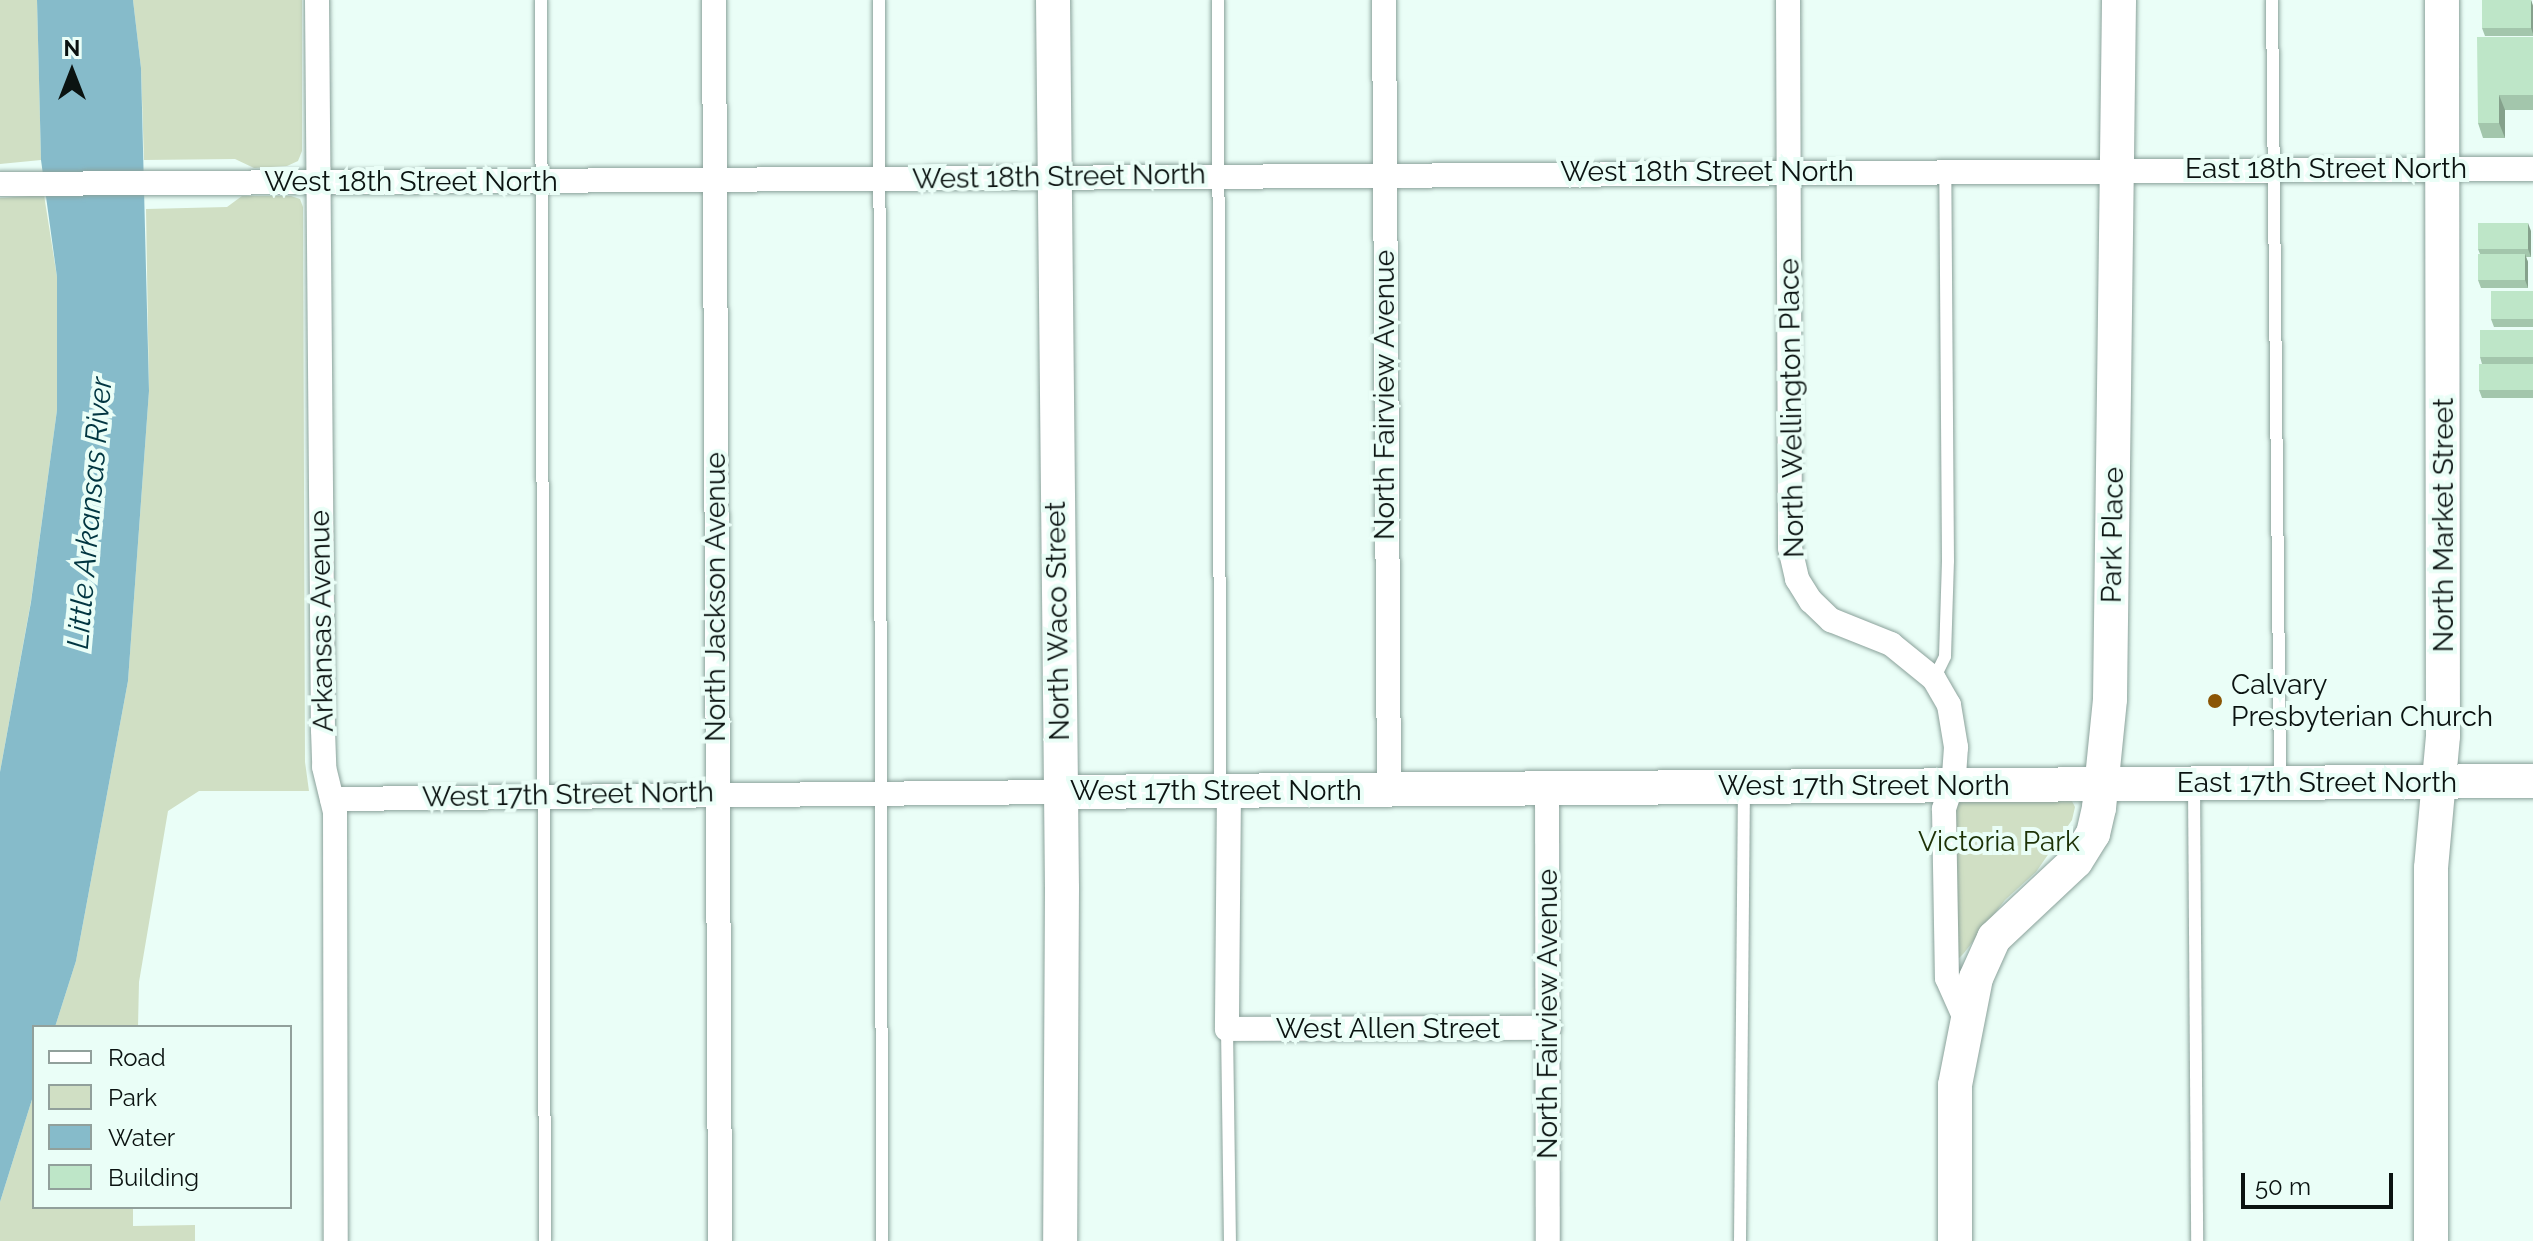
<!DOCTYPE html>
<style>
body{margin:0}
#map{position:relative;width:2533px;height:1241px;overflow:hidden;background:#eafef7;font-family:Raleway,sans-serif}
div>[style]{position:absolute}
.green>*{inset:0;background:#d0dfc4}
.water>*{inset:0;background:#86bbca}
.roads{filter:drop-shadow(0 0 2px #8aa19a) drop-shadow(0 0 2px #8aa19a)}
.lane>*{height:12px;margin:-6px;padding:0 6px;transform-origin:6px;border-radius:6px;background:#fff}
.street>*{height:24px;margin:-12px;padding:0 12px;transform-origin:12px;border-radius:12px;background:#fff}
.secondary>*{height:34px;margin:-17px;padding:0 17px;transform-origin:17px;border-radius:17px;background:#fff}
.wall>*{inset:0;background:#a3c6ac}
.shaded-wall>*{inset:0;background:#85a18c}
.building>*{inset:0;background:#bee6c8}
.dots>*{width:22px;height:22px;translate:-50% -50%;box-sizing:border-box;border:4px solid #eafef7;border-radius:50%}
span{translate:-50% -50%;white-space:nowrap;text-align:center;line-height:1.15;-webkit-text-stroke:8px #eafef7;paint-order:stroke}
.street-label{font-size:28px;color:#0b1311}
.poi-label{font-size:28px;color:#0b1311}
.left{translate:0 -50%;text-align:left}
.park-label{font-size:28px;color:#1d3106}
.water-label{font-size:30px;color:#013540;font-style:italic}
.legend{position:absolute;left:32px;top:1025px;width:260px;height:184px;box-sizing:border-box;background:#eafef7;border:2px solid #91a09b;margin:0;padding:10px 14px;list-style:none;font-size:24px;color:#0b1311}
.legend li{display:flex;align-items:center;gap:16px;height:40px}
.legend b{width:40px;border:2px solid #91a09b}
.north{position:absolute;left:32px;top:32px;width:80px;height:80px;-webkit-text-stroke:6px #eafef7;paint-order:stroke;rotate:0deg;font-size:22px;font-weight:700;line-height:32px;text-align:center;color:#0b1311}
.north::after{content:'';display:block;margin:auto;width:28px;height:36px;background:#0b1311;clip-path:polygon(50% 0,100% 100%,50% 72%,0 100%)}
.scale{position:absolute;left:2241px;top:1173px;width:152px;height:36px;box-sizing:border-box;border:4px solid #0b1311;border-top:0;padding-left:10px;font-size:24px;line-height:28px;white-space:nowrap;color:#0b1311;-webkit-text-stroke:6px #eafef7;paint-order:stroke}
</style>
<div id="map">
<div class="green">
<i style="clip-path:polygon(0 0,37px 0,41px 160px,0 164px)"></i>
<i style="clip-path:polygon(133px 0,302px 0,302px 151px,298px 161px,287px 166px,254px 168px,235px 159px,144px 160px,141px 68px)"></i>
<i style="clip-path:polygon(44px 195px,57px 277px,57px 410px,31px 601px,0 772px,0 198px)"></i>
<i style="clip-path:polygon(242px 196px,291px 196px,300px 199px,303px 207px,305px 762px,309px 791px,199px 791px,168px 811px,139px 982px,138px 1027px,55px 1027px,76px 961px,128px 681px,149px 391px,146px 209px,227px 207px)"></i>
<i style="clip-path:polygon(2072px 801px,2075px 807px,2072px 820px,2036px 872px,2005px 900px,1964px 953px,1959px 958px,1952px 956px,1953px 802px)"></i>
<i style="clip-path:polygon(34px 1093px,34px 1207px,133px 1207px,133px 1226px,195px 1225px,195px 1241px,0 1241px,0 1202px)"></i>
</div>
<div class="water">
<i style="clip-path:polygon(37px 0,133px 0,141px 68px,149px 391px,128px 681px,76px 961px,55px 1027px,34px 1027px,34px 1093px,0 1202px,0 772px,31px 602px,57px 410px,57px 277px,41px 160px)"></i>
</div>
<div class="roads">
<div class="lane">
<i style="left:541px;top:0;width:1241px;rotate:89.82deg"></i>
<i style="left:879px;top:0;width:1241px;rotate:89.86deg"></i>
<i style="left:1218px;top:0;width:789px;rotate:89.85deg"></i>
<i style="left:2272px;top:0;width:781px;rotate:89.41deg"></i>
<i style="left:1934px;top:679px;width:25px;rotate:-64deg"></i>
<i style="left:1945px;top:656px;width:95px;rotate:-88.2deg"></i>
<i style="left:1948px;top:561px;width:391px;rotate:-90.4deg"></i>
<i style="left:2194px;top:787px;width:454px;rotate:89.6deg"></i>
<i style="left:1227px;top:1029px;width:212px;rotate:89.2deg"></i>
<i style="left:1740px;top:1241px;width:451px;rotate:-89.5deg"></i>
</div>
<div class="street">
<i style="left:317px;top:0;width:730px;rotate:89.53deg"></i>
<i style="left:323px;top:730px;width:37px;rotate:88deg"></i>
<i style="left:324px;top:767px;width:46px;rotate:76.3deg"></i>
<i style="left:335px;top:812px;width:429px;rotate:89.9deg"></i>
<i style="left:714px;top:0;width:1241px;rotate:89.72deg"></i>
<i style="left:1384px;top:0;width:789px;rotate:89.64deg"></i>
<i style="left:1788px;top:0;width:548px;rotate:89.79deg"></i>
<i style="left:1790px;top:548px;width:32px;rotate:77deg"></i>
<i style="left:1797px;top:579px;width:26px;rotate:58deg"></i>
<i style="left:1811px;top:601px;width:28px;rotate:44deg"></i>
<i style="left:1831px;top:620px;width:65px;rotate:21.8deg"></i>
<i style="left:1891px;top:644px;width:55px;rotate:39.1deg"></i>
<i style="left:1934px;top:679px;width:30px;rotate:60deg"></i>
<i style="left:1949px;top:705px;width:43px;rotate:80.5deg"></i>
<i style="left:1956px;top:747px;width:31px;rotate:94deg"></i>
<i style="left:1954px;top:778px;width:33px;rotate:108deg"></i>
<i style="left:1944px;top:809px;width:169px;rotate:89deg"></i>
<i style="left:1947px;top:978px;width:49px;rotate:66deg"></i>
<i style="left:0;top:184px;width:2533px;rotate:-0.34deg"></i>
<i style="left:1547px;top:788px;width:453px;rotate:89.9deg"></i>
<i style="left:1229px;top:790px;width:239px;rotate:90.5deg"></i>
<i style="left:1227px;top:1029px;width:322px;rotate:-0.2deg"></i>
<i style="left:332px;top:799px;width:728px;rotate:-0.55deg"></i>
</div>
<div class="secondary">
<i style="left:1053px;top:0;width:888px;rotate:89.42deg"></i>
<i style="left:1062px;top:888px;width:353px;rotate:90.3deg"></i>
<i style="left:1060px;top:792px;width:1473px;rotate:-0.43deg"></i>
<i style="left:1955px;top:1241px;width:156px;rotate:-90deg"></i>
<i style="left:1955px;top:1085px;width:109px;rotate:-78.9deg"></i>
<i style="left:1976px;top:978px;width:44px;rotate:-65.8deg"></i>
<i style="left:1994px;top:938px;width:112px;rotate:-43.2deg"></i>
<i style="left:2076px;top:861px;width:32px;rotate:-58deg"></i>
<i style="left:2093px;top:834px;width:27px;rotate:-77deg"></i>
<i style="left:2099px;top:808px;width:110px;rotate:-84.2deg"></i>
<i style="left:2110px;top:699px;width:699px;rotate:-89.26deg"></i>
<i style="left:2431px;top:1241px;width:373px;rotate:-90deg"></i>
<i style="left:2431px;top:868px;width:133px;rotate:-84.8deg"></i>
<i style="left:2443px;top:736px;width:736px;rotate:-90.08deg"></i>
</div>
</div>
<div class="wall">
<i style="clip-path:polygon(2531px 0,2533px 6px,2533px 36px,2485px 36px,2482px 28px)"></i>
<i style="clip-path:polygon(2533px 37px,2533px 110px,2505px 110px,2505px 138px,2483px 138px,2478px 123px)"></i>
<i style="clip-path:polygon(2531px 231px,2531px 257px,2526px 257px,2528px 262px,2528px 288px,2481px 288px,2478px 280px,2480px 254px,2478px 249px)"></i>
<i style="clip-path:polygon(2533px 291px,2533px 327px,2494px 327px,2491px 319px)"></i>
<i style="clip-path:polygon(2533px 330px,2533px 398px,2482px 398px,2479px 390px,2482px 364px,2480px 357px)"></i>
</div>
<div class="shaded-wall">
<i style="clip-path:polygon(2531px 0,2533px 6px,2533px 34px,2531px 28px)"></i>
<i style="clip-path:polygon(2499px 95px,2505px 110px,2505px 138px,2499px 123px)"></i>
<i style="clip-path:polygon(2528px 223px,2531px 231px,2531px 257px,2528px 249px)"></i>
<i style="clip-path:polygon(2525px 254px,2528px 262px,2528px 288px,2525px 280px)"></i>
</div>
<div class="building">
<i style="clip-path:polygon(2482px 0,2531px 0,2531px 28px,2482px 28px)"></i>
<i style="clip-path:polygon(2477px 37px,2533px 37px,2533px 95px,2499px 95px,2499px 123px,2478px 123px)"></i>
<i style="clip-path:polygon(2478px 223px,2528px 223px,2528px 249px,2478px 249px)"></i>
<i style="clip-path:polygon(2478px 254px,2525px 254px,2525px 280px,2478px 280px)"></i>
<i style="clip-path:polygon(2491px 291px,2533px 291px,2533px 319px,2491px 319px)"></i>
<i style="clip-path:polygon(2480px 330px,2533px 330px,2533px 357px,2480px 357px)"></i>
<i style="clip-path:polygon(2479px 364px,2533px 364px,2533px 390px,2479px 390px)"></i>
</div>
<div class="dots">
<i style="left:2215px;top:701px;background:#8b5505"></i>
</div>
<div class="street-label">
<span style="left:2326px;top:169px">East 18th Street North</span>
<span style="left:1707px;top:172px">West 18th Street North</span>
<span style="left:1059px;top:177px;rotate:-1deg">West 18th Street North</span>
<span style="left:411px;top:182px">West 18th Street North</span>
<span style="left:1385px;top:395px;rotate:-90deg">North Fairview Avenue</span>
<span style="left:1792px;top:408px;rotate:-91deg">North Wellington Place</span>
<span style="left:2444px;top:525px;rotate:-90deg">North Market Street</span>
<span style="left:2113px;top:535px;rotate:-89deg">Park Place</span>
<span style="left:716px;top:597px;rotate:-90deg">North Jackson Avenue</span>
<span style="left:322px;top:621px;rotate:-91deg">Arkansas Avenue</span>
<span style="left:1058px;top:621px;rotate:-91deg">North Waco Street</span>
<span style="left:2317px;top:783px">East 17th Street North</span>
<span style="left:1864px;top:786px">West 17th Street North</span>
<span style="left:1216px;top:791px">West 17th Street North</span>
<span style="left:568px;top:795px;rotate:-1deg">West 17th Street North</span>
<span style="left:1548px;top:1014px;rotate:-90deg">North Fairview Avenue</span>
<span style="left:1388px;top:1029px">West Allen Street</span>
</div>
<div class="poi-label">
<span class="left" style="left:2231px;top:701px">Calvary<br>Presbyterian Church</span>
</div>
<div class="park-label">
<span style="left:1999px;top:842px">Victoria Park</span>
</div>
<div class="water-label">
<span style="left:90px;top:513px;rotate:-85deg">Little Arkansas River</span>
</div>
<ul class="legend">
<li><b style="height:10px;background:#fff"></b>Road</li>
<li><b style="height:22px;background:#d0dfc4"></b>Park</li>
<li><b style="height:22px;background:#86bbca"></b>Water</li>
<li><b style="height:22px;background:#bee6c8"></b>Building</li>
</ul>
<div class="north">N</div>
<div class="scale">50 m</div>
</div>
